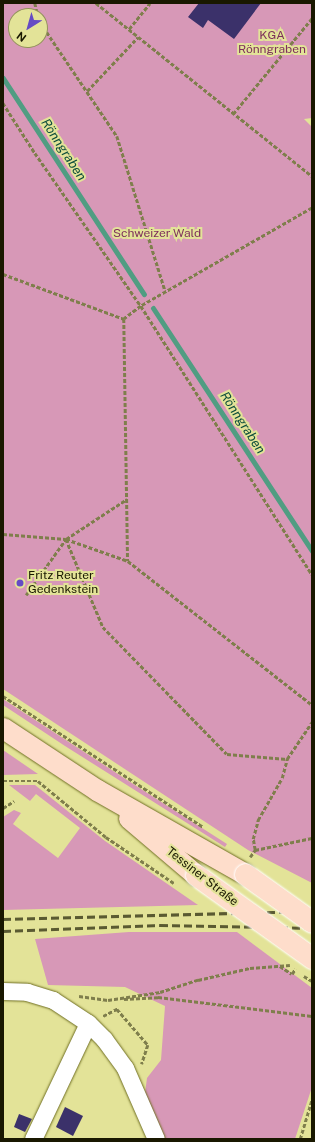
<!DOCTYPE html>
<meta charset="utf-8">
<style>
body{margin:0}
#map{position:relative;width:315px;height:1142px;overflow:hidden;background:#e3e398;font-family:"Public Sans",sans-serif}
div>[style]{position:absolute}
.green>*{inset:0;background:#d798b7}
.stream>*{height:5px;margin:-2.5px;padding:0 2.5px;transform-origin:2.5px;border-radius:2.5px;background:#509d82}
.building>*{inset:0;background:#3b316a}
.path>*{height:2.5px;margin-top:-1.25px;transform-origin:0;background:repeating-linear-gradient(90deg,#7f7e4c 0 4px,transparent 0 6px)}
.roads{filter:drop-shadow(0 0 1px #706f24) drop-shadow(0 0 1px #706f24)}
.minor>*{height:17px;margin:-8.5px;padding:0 8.5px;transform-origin:8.5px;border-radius:8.5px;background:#fff}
.major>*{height:21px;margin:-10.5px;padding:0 10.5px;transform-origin:10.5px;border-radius:10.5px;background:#feddcb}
.rail>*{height:3px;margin-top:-1.5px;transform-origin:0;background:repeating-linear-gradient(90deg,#5a5a31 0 8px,transparent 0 12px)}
.bridges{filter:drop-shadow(0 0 1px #fff) drop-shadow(0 0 1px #fff)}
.major-bridge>*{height:21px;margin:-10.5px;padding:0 10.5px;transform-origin:10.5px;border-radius:10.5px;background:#feddcb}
.dots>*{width:11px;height:11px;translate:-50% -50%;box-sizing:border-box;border:2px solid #e3e398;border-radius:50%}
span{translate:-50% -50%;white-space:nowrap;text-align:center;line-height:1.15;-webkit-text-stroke:4px #e3e398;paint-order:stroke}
.park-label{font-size:12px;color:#7d305b}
.poi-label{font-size:12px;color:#191800}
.left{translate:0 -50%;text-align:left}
.street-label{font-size:12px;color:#191800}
.water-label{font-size:13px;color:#0d4e3b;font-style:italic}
.frame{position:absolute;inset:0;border:4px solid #191800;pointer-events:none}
.north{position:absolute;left:8px;top:8px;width:40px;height:40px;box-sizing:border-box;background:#e3e398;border:1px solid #92925b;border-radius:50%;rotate:217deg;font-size:11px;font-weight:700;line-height:16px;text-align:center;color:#191800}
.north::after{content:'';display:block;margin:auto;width:14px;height:18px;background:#654bc4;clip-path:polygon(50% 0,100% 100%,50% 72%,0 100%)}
</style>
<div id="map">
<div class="green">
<i style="clip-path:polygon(evenodd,3px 3px,312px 3px,312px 118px,304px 119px,312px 127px,312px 883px,248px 850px,3px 689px,3px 3px,16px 16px,40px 16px,40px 40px,16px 40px,16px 16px)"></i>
<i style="clip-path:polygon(3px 699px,127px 780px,227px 844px,225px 847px,65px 746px,3px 705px)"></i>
<i style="clip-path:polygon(3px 750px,38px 774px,3px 775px)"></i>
<i style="clip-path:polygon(9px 785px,35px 785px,105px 841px,198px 905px,3px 910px,3px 817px,14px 810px,21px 813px,13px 824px,58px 858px,80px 828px,36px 794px,30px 801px)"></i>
<i style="clip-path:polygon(129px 932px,237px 932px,312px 988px,312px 1087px,295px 1139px,164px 1139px,145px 1093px,147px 1078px,161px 1060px,165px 1006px,125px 987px,48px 985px,35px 939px)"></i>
</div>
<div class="stream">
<i style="left:3px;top:78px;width:258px;rotate:56.9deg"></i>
<i style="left:153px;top:308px;width:290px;rotate:56.8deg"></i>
</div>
<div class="building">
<i style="clip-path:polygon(199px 3px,261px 3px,234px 39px,208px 20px,203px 28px,188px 17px)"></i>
<i style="clip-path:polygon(65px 1107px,83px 1116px,73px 1136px,56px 1127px)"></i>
<i style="clip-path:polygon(19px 1114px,32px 1119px,25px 1132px,14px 1127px)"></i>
</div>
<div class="path">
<i style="left:35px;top:3px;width:13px;rotate:77deg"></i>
<i style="left:96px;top:3px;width:277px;rotate:38.7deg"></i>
<i style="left:40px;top:22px;width:138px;rotate:56deg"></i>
<i style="left:117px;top:136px;width:161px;rotate:72.7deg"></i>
<i style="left:129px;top:29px;width:33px;rotate:-51deg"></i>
<i style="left:87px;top:91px;width:74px;rotate:-46.6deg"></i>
<i style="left:3px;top:103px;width:59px;rotate:57.4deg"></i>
<i style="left:35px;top:153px;width:186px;rotate:55.3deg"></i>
<i style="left:141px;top:306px;width:21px;rotate:143deg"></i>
<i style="left:233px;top:114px;width:124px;rotate:-50.5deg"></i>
<i style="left:312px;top:208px;width:197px;rotate:150.2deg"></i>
<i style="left:141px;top:306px;width:318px;rotate:57.5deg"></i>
<i style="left:3px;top:274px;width:129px;rotate:20.4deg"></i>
<i style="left:124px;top:319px;width:242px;rotate:89.1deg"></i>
<i style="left:128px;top:561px;width:234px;rotate:38deg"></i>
<i style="left:3px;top:534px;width:63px;rotate:4.5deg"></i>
<i style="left:66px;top:539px;width:95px;rotate:67.2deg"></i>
<i style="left:103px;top:627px;width:177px;rotate:45.7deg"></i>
<i style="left:227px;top:754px;width:60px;rotate:4.8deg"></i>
<i style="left:66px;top:539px;width:66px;rotate:19.5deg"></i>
<i style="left:26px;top:595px;width:69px;rotate:-54.5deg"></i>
<i style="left:66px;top:539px;width:73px;rotate:-33.3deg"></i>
<i style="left:3px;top:696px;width:239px;rotate:33.2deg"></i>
<i style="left:3px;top:781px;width:35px"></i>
<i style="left:38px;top:781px;width:88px;rotate:39.5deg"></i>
<i style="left:106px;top:837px;width:82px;rotate:34.1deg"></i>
<i style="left:3px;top:808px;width:13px;rotate:-32deg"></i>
<i style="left:255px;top:850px;width:11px;rotate:-100deg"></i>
<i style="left:253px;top:839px;width:20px;rotate:-75deg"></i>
<i style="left:258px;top:820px;width:48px;rotate:-60.3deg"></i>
<i style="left:282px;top:778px;width:20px;rotate:-75deg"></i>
<i style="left:287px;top:759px;width:45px;rotate:-56deg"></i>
<i style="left:250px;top:857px;width:9px;rotate:-54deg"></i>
<i style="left:255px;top:850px;width:58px;rotate:-11.9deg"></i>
<i style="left:280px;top:966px;width:14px;rotate:34deg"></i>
<i style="left:292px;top:974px;width:6px;rotate:-59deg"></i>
<i style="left:304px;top:976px;width:9px;rotate:32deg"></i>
<i style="left:79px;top:996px;width:29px;rotate:8deg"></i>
<i style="left:108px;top:1000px;width:53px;rotate:-8.7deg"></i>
<i style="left:160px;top:992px;width:40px;rotate:-18deg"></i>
<i style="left:198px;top:980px;width:53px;rotate:-13deg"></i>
<i style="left:250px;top:968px;width:40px;rotate:-4.3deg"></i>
<i style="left:124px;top:999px;width:34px;rotate:-3deg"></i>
<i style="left:158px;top:997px;width:155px;rotate:7deg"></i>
<i style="left:103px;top:1016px;width:16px;rotate:-27deg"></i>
<i style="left:117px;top:1009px;width:48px;rotate:49.3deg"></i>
<i style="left:148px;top:1045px;width:20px;rotate:108deg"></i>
<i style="left:300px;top:1139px;width:42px;rotate:-73.3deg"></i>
</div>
<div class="roads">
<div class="minor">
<i style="left:3px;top:991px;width:24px;rotate:2deg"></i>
<i style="left:27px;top:992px;width:27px;rotate:17deg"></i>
<i style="left:53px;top:1000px;width:42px;rotate:33.3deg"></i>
<i style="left:88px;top:1023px;width:23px;rotate:45deg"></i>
<i style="left:104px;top:1039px;width:36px;rotate:54deg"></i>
<i style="left:125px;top:1068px;width:77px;rotate:66.4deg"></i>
<i style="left:33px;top:1139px;width:128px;rotate:-64.6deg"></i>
</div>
<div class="major">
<i style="left:3px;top:728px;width:113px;rotate:33.4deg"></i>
<i style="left:97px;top:790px;width:170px;rotate:29.6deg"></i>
<i style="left:129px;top:818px;width:88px;rotate:40.4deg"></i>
</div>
</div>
<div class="rail">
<i style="left:3px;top:919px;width:309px;rotate:-1.5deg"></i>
<i style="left:3px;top:931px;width:157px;rotate:-2.2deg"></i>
<i style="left:160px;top:925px;width:152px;rotate:1.1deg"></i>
</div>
<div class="bridges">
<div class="major-bridge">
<i style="left:245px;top:874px;width:82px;rotate:35.6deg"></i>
<i style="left:196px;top:875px;width:143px;rotate:35.6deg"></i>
</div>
</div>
<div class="dots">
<i style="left:20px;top:583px;background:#654bc4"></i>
</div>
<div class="park-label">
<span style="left:272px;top:43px">KGA<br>Rönngraben</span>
<span style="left:157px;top:234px">Schweizer Wald</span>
</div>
<div class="poi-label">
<span class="left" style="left:28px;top:583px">Fritz Reuter<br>Gedenkstein</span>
</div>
<div class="street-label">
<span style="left:202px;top:877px;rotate:38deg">Tessiner Straße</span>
</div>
<div class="water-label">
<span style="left:63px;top:150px;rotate:57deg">Rönngraben</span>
<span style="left:242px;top:423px;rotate:57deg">Rönngraben</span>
</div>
<div class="frame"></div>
<div class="north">N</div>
</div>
